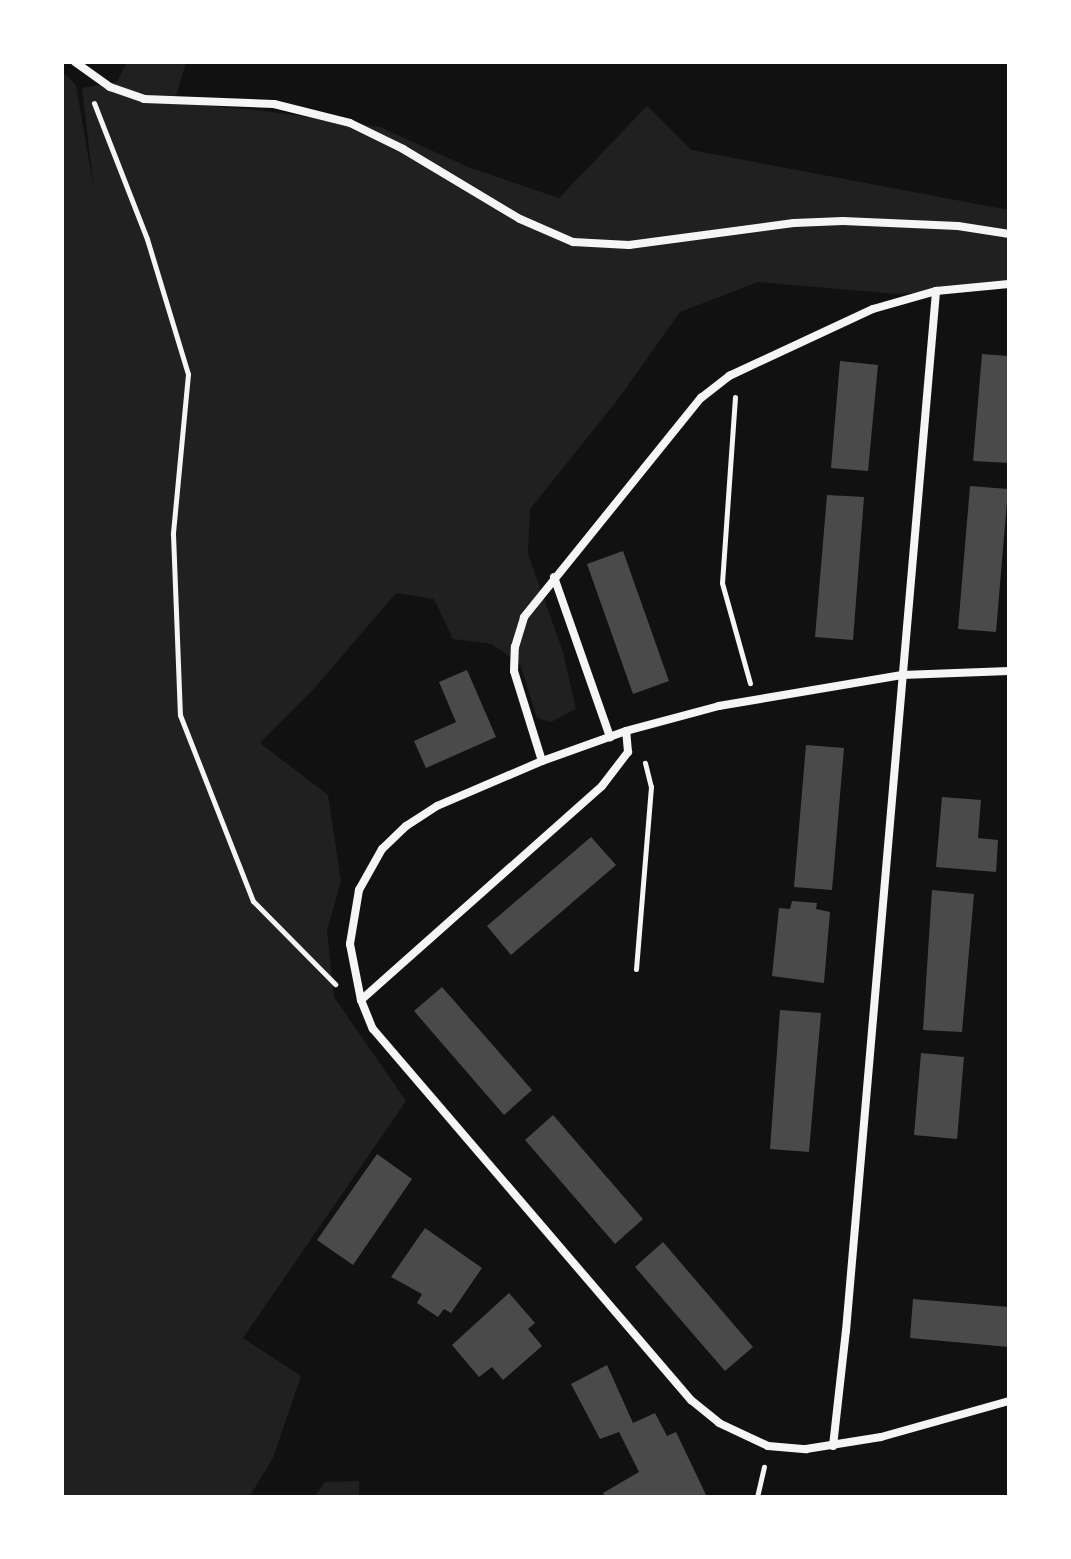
<!DOCTYPE html>
<style>
body{margin:0}
#map{position:relative;width:1071px;height:1559px;overflow:hidden;background:#111;font-family:"Public Sans",sans-serif}
div>[style]{position:absolute}
.green>*{inset:0;background:#202020}
.building>*{inset:0;background:#4a4a4a}
.path>*{height:5px;margin:-2.5px;padding:0 2.5px;transform-origin:2.5px;border-radius:2.5px;background:#f5f5f5}
.minor>*{height:8px;margin:-4px;padding:0 4px;transform-origin:4px;border-radius:4px;background:#f5f5f5}
span{translate:-50% -50%;white-space:nowrap;text-align:center;line-height:1.15;-webkit-text-stroke:6px #fff;paint-order:stroke}
.frame{position:absolute;inset:0;border:64px solid #fff;pointer-events:none}
</style>
<div id="map">
<div class="green">
<i style="clip-path:polygon(127px 62px,186px 62px,174px 103px,257px 110px,380px 127px,468px 167px,559px 198px,647px 106px,691px 150px,1009px 210px,1009px 287px,896px 294px,758px 282px,680px 312px,619px 398px,530px 509px,528px 554px,563px 652px,576px 709px,551px 722px,537px 718px,520px 664px,492px 644px,453px 639px,434px 599px,396px 593px,312px 691px,260px 743px,328px 795px,341px 881px,327px 931px,334px 997px,406px 1101px,243px 1338px,301px 1376px,273px 1458px,249px 1497px,62px 1497px,62px 72px,76px 85px,94px 190px,82px 88px,117px 82px)"></i>
<i style="clip-path:polygon(359px 1481px,359px 1497px,314px 1497px,325px 1482px)"></i>
</div>
<div class="building">
<i style="clip-path:polygon(982px 354px,1009px 356px,1009px 463px,973px 461px)"></i>
<i style="clip-path:polygon(840px 361px,878px 365px,868px 471px,831px 468px)"></i>
<i style="clip-path:polygon(970px 486px,1008px 489px,996px 632px,958px 629px)"></i>
<i style="clip-path:polygon(827px 495px,864px 497px,853px 640px,815px 637px)"></i>
<i style="clip-path:polygon(623px 551px,669px 681px,633px 694px,587px 564px)"></i>
<i style="clip-path:polygon(467px 670px,496px 737px,426px 768px,414px 741px,456px 722px,439px 682px)"></i>
<i style="clip-path:polygon(806px 745px,844px 748px,832px 890px,794px 887px)"></i>
<i style="clip-path:polygon(942px 797px,981px 800px,978px 838px,998px 840px,996px 872px,936px 867px)"></i>
<i style="clip-path:polygon(591px 837px,616px 865px,511px 955px,487px 926px)"></i>
<i style="clip-path:polygon(932px 890px,974px 894px,962px 1032px,923px 1030px)"></i>
<i style="clip-path:polygon(792px 901px,817px 903px,816px 909px,830px 912px,824px 983px,772px 976px,779px 908px,790px 909px)"></i>
<i style="clip-path:polygon(442px 987px,532px 1090px,504px 1115px,414px 1011px)"></i>
<i style="clip-path:polygon(780px 1010px,821px 1013px,809px 1152px,770px 1149px)"></i>
<i style="clip-path:polygon(921px 1053px,964px 1057px,957px 1139px,914px 1135px)"></i>
<i style="clip-path:polygon(553px 1115px,643px 1219px,615px 1244px,525px 1140px)"></i>
<i style="clip-path:polygon(377px 1154px,412px 1179px,353px 1265px,317px 1240px)"></i>
<i style="clip-path:polygon(425px 1228px,482px 1268px,451px 1313px,444px 1309px,438px 1317px,417px 1303px,422px 1294px,391px 1277px)"></i>
<i style="clip-path:polygon(663px 1242px,753px 1347px,725px 1371px,635px 1267px)"></i>
<i style="clip-path:polygon(509px 1293px,535px 1323px,528px 1329px,542px 1346px,503px 1380px,492px 1367px,479px 1377px,452px 1345px)"></i>
<i style="clip-path:polygon(913px 1299px,1009px 1307px,1009px 1347px,910px 1338px)"></i>
<i style="clip-path:polygon(607px 1365px,633px 1423px,655px 1413px,667px 1436px,676px 1432px,707px 1497px,605px 1497px,603px 1493px,639px 1472px,619px 1432px,600px 1439px,571px 1384px)"></i>
</div>
<div class="path">
<i style="left:94px;top:103px;width:146px;rotate:68.7deg"></i>
<i style="left:147px;top:239px;width:141px;rotate:73.1deg"></i>
<i style="left:188px;top:374px;width:161px;rotate:95.4deg"></i>
<i style="left:173px;top:534px;width:181px;rotate:87.8deg"></i>
<i style="left:180px;top:715px;width:200px;rotate:68.6deg"></i>
<i style="left:253px;top:901px;width:117px;rotate:45.3deg"></i>
<i style="left:735px;top:397px;width:186px;rotate:94deg"></i>
<i style="left:722px;top:583px;width:104px;rotate:74.4deg"></i>
<i style="left:636px;top:969px;width:183px;rotate:-85.3deg"></i>
<i style="left:651px;top:787px;width:25px;rotate:-104deg"></i>
<i style="left:757px;top:1497px;width:31px;rotate:-77deg"></i>
</div>
<div class="minor">
<i style="left:75px;top:62px;width:43px;rotate:35.5deg"></i>
<i style="left:110px;top:87px;width:36px;rotate:19deg"></i>
<i style="left:144px;top:99px;width:130px;rotate:2.2deg"></i>
<i style="left:274px;top:104px;width:78px;rotate:14deg"></i>
<i style="left:350px;top:123px;width:59px;rotate:26.1deg"></i>
<i style="left:403px;top:149px;width:136px;rotate:30.9deg"></i>
<i style="left:520px;top:219px;width:58px;rotate:23.5deg"></i>
<i style="left:573px;top:242px;width:56px;rotate:3.1deg"></i>
<i style="left:629px;top:245px;width:166px;rotate:-7.6deg"></i>
<i style="left:794px;top:223px;width:49px;rotate:-2.3deg"></i>
<i style="left:843px;top:221px;width:115px;rotate:2.5deg"></i>
<i style="left:958px;top:226px;width:52px;rotate:8.9deg"></i>
<i style="left:554px;top:577px;width:170px;rotate:70.7deg"></i>
<i style="left:1009px;top:671px;width:107px;rotate:177.9deg"></i>
<i style="left:902px;top:675px;width:186px;rotate:170.4deg"></i>
<i style="left:719px;top:706px;width:96px;rotate:165deg"></i>
<i style="left:626px;top:731px;width:89px;rotate:160.3deg"></i>
<i style="left:542px;top:761px;width:114px;rotate:156.8deg"></i>
<i style="left:437px;top:806px;width:37px;rotate:147deg"></i>
<i style="left:406px;top:826px;width:33px;rotate:136deg"></i>
<i style="left:382px;top:849px;width:47px;rotate:119.3deg"></i>
<i style="left:359px;top:890px;width:55px;rotate:99.5deg"></i>
<i style="left:350px;top:944px;width:57px;rotate:78.9deg"></i>
<i style="left:361px;top:1000px;width:31px;rotate:68deg"></i>
<i style="left:373px;top:1029px;width:489px;rotate:49.4deg"></i>
<i style="left:691px;top:1400px;width:36px;rotate:39deg"></i>
<i style="left:719px;top:1423px;width:54px;rotate:25.1deg"></i>
<i style="left:768px;top:1446px;width:38px;rotate:5deg"></i>
<i style="left:806px;top:1449px;width:76px;rotate:-9.1deg"></i>
<i style="left:881px;top:1437px;width:133px;rotate:-15.7deg"></i>
<i style="left:542px;top:761px;width:94px;rotate:-107.3deg"></i>
<i style="left:514px;top:671px;width:24px;rotate:-88deg"></i>
<i style="left:515px;top:647px;width:31px;rotate:-73deg"></i>
<i style="left:524px;top:617px;width:282px;rotate:-51.1deg"></i>
<i style="left:701px;top:398px;width:36px;rotate:-38deg"></i>
<i style="left:729px;top:376px;width:159px;rotate:-25deg"></i>
<i style="left:873px;top:309px;width:66px;rotate:-15.9deg"></i>
<i style="left:936px;top:291px;width:73px;rotate:-5.5deg"></i>
<i style="left:361px;top:1000px;width:322px;rotate:-41.6deg"></i>
<i style="left:602px;top:786px;width:43px;rotate:-52.6deg"></i>
<i style="left:628px;top:752px;width:21px;rotate:-95deg"></i>
<i style="left:833px;top:1446px;width:116px;rotate:-83.6deg"></i>
<i style="left:846px;top:1331px;width:1044px;rotate:-85.05deg"></i>
</div>
<div class="frame"></div>
</div>
